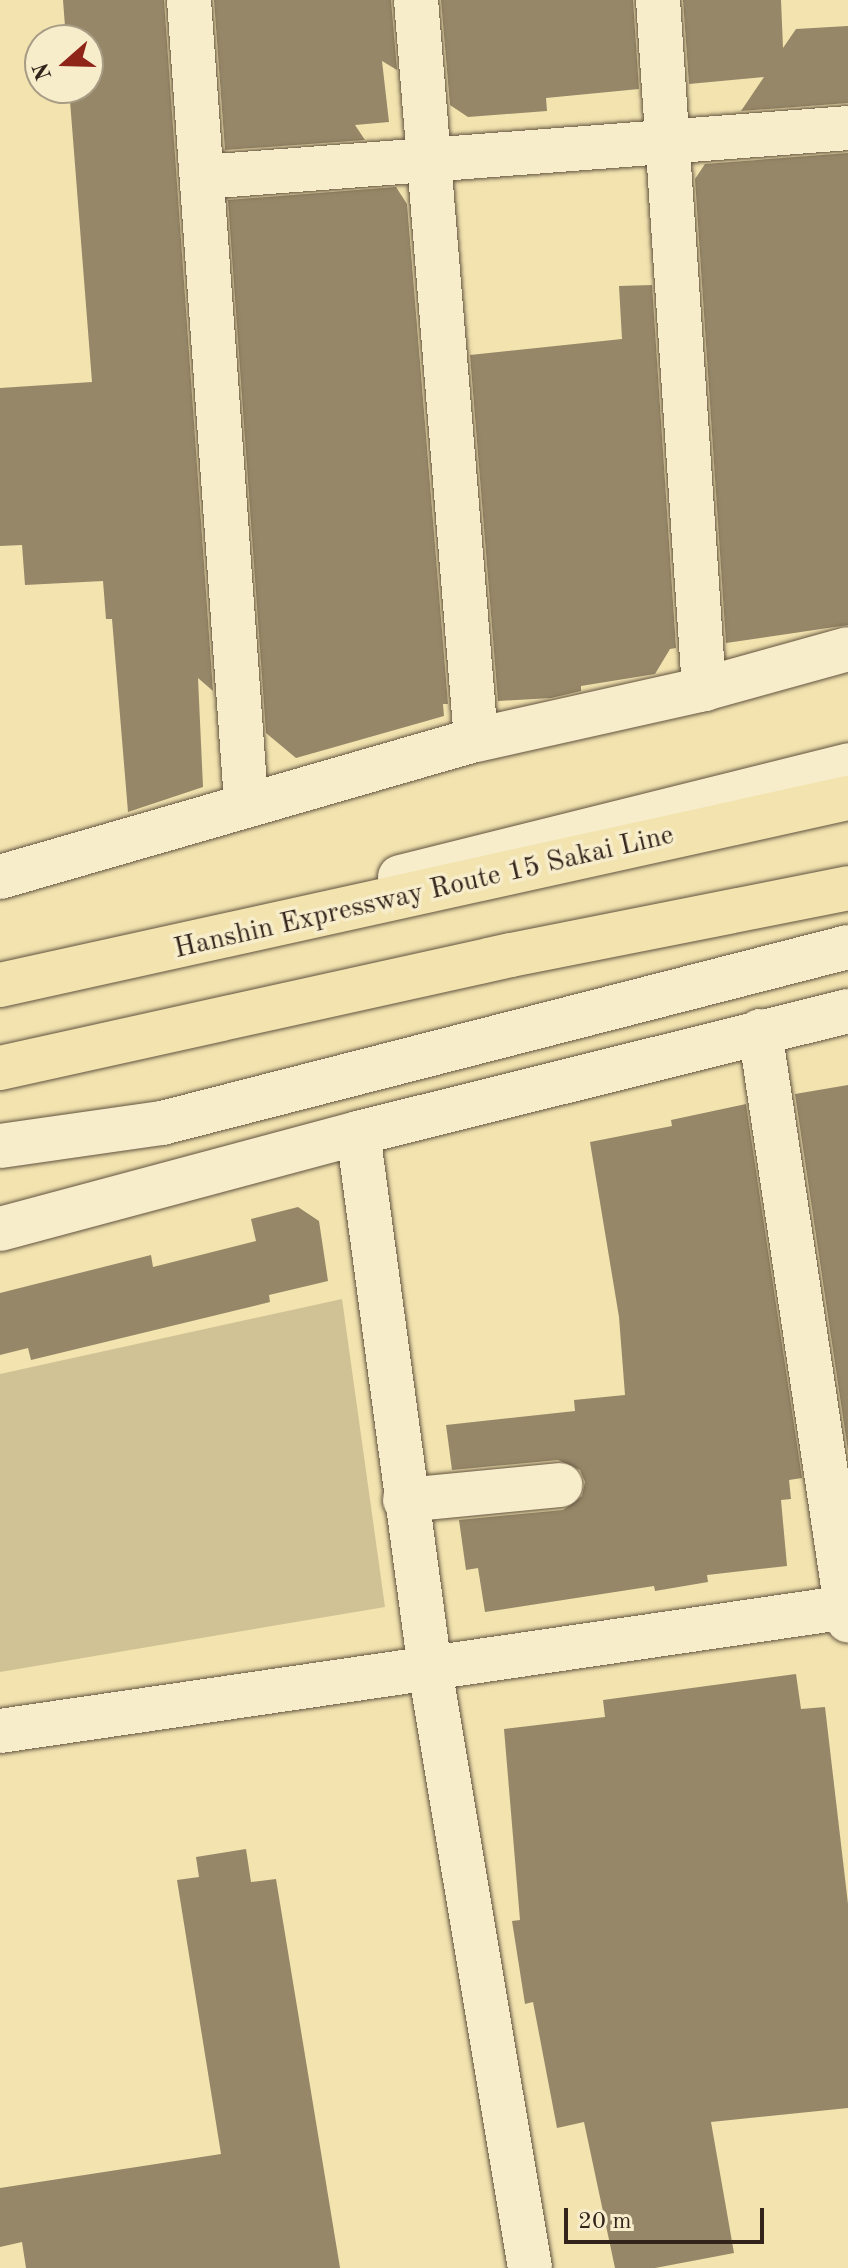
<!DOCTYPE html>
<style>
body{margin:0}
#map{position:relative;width:848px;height:2268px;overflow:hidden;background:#f2e3af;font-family:"Old Standard TT",serif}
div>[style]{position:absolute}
.green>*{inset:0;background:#d1c296}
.building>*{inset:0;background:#968768}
.roads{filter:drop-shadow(0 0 2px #625340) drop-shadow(0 0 2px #625340)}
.minor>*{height:44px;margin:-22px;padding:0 22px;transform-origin:22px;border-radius:22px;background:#f7edcb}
.highway>*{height:44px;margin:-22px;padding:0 22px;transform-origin:22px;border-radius:22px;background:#f2e3af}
span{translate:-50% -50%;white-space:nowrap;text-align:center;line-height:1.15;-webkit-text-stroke:7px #f7edcb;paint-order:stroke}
.street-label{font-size:28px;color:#32231b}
.north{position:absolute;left:24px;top:24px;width:80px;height:80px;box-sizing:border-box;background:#f7edcb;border:2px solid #a89c85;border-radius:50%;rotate:250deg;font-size:22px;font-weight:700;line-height:32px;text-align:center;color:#32231b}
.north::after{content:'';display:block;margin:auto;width:28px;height:36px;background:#8f2418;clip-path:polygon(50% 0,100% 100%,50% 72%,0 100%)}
.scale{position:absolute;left:564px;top:2208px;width:200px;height:36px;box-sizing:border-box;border:4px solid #32231b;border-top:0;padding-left:10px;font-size:24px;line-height:28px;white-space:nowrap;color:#32231b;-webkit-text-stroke:6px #f7edcb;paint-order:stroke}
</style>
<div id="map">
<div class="green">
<i style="clip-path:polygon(342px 1299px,385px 1607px,0 1672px,0 1374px)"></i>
</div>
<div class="building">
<i style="clip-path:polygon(63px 0,164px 0,213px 691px,198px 678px,203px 787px,128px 812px,112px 619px,106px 619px,103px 581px,25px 585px,22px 545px,0 546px,0 388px,92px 382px,69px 88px,88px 88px,88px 40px,66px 40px)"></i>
<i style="clip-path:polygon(214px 0,391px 0,397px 70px,382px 61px,389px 122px,355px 125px,365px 140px,225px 150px)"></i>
<i style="clip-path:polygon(441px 0,633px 0,639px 89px,546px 98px,547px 111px,468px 117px,450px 105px)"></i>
<i style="clip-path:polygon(683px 0,781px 0,783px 48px,796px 29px,848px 26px,848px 103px,741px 111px,764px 77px,689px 84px)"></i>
<i style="clip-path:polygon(848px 153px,848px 625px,726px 643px,695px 179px,705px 164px)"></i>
<i style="clip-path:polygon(396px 187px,407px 204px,448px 704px,443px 704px,444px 716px,296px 758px,266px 733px,228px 200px)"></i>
<i style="clip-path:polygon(652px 285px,676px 648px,670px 649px,655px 674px,581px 686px,581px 691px,551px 698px,498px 701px,470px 355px,622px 339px,619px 286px)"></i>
<i style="clip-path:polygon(848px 1085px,848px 1451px,795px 1094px)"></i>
<i style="clip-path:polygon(746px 1104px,802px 1478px,789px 1480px,791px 1499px,781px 1500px,787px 1566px,707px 1575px,708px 1582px,655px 1591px,654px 1586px,485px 1612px,478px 1568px,466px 1570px,459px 1520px,563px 1510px,582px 1496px,585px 1482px,580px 1470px,558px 1460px,452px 1470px,446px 1425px,575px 1411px,574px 1400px,625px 1395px,619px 1317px,590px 1142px,672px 1126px,671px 1120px)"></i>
<i style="clip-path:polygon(298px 1207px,319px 1221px,328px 1281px,269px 1295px,270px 1302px,31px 1360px,28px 1348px,0 1355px,0 1293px,151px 1255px,153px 1267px,256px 1241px,251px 1219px)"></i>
<i style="clip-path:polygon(796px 1674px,801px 1709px,825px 1707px,848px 1904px,848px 2108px,711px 2122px,734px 2253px,655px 2268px,615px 2268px,584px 2122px,557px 2128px,533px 2002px,525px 2004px,512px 1921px,520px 1920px,504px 1729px,605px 1717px,603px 1700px)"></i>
<i style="clip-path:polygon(246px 1849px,251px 1882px,276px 1879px,340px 2268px,26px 2268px,22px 2242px,0 2247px,0 2188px,221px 2154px,177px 1880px,199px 1877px,196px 1857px)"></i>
</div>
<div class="roads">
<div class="minor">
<i style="left:189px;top:0;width:804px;rotate:85.93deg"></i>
<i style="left:416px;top:0;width:742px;rotate:85.36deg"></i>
<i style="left:658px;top:0;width:691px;rotate:86.18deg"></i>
<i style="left:203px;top:177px;width:647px;rotate:-4.34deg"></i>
<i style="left:0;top:877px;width:495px;rotate:-16.1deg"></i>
<i style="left:476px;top:740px;width:234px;rotate:-12.6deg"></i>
<i style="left:704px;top:689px;width:149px;rotate:-15.5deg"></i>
<i style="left:400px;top:877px;width:462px;rotate:-14deg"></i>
<i style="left:760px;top:1031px;width:596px;rotate:81.5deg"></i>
<i style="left:358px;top:1133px;width:541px;rotate:82.35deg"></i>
<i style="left:430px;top:1669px;width:607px;rotate:80.52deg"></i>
<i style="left:0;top:1146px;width:164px;rotate:-8.1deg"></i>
<i style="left:162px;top:1123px;width:708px;rotate:-14.39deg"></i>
<i style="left:0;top:1229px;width:371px;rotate:-15deg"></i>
<i style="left:358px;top:1133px;width:505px;rotate:-13.98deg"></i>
<i style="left:405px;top:1500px;width:156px;rotate:-5.5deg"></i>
<i style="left:0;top:1731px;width:857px;rotate:-8.32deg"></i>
</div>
<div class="highway">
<i style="left:0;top:985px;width:868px;rotate:-12.44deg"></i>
<i style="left:0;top:1068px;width:523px;rotate:-12.47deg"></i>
<i style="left:511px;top:955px;width:344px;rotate:-11.2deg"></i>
</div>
</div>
<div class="street-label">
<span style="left:424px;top:893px;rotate:-13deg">Hanshin Expressway Route 15 Sakai Line</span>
</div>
<div class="north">N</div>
<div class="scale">20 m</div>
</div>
